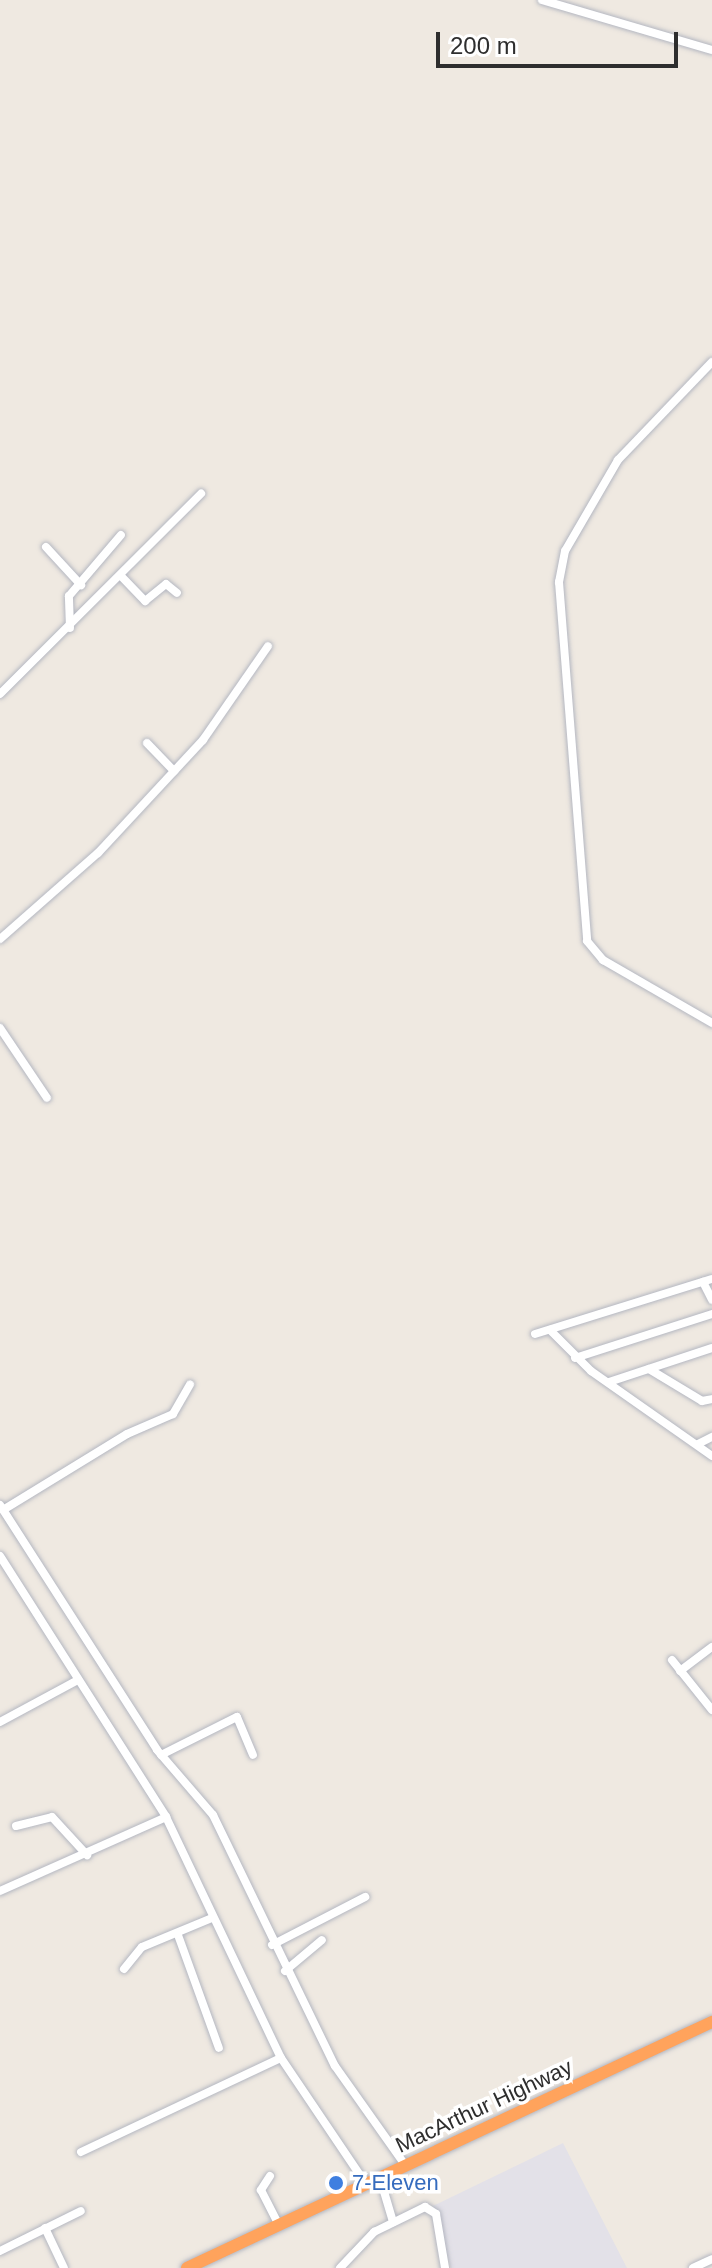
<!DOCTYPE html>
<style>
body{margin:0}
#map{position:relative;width:712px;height:2268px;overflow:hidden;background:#efe9e1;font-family:Helvetica,sans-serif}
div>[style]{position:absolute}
.industrial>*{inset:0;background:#e3e1e8}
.roads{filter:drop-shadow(0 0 2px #b4b7c1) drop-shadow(0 0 2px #b4b7c1)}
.minor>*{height:8px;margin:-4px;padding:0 4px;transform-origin:4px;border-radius:4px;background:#fff}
.highway>*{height:12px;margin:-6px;padding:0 6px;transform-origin:6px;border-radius:6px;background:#ffa35c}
.dots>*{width:22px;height:22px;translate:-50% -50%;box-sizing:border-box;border:4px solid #fff;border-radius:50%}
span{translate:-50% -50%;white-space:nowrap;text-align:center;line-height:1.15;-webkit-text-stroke:7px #fff;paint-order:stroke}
.street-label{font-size:22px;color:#2e2e2e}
.shop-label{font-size:22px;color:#366cbe}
.left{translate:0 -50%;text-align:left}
.scale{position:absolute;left:436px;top:32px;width:242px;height:36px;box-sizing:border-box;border:4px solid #2e2e2e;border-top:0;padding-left:10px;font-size:24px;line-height:28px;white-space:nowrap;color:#2e2e2e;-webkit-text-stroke:6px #fff;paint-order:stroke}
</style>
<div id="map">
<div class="industrial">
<i style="clip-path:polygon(563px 2143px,627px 2268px,451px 2268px,433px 2206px)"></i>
</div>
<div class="roads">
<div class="minor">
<i style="left:542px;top:0;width:177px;rotate:16.4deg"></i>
<i style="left:712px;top:362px;width:136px;rotate:133.8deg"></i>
<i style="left:618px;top:460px;width:105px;rotate:120.2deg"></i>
<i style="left:565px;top:551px;width:32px;rotate:101deg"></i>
<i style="left:559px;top:582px;width:360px;rotate:85.5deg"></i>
<i style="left:587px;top:941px;width:25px;rotate:50deg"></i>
<i style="left:603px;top:960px;width:126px;rotate:30deg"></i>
<i style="left:46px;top:547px;width:52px;rotate:47.4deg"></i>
<i style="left:121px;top:576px;width:35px;rotate:46deg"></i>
<i style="left:145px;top:601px;width:27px;rotate:-39deg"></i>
<i style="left:166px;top:584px;width:14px;rotate:39deg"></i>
<i style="left:70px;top:628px;width:32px;rotate:-92deg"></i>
<i style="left:69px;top:596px;width:80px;rotate:-49.6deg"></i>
<i style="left:0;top:694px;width:284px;rotate:-44.9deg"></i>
<i style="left:147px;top:743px;width:39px;rotate:46deg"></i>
<i style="left:0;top:939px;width:130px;rotate:-41.3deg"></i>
<i style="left:98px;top:853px;width:154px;rotate:-47.1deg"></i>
<i style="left:203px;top:740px;width:114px;rotate:-55.3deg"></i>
<i style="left:0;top:1028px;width:84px;rotate:56.1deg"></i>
<i style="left:703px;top:1282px;width:20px;rotate:63deg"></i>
<i style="left:550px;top:1330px;width:58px;rotate:45deg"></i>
<i style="left:591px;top:1371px;width:148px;rotate:35.1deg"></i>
<i style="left:535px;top:1334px;width:185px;rotate:-17.3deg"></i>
<i style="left:575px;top:1358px;width:144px;rotate:-17.8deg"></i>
<i style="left:649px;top:1369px;width:62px;rotate:31.1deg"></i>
<i style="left:702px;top:1401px;width:10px;rotate:-11deg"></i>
<i style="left:609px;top:1382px;width:108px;rotate:-18.3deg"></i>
<i style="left:698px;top:1444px;width:16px;rotate:-27deg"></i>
<i style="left:0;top:1505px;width:291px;rotate:57.3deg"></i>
<i style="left:157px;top:1750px;width:86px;rotate:49.3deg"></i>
<i style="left:213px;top:1815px;width:279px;rotate:64.1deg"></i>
<i style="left:335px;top:2066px;width:121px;rotate:54.7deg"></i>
<i style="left:3px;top:1510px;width:145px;rotate:-31.5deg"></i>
<i style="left:127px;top:1434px;width:50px;rotate:-23.5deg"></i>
<i style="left:173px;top:1414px;width:34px;rotate:-60deg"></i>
<i style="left:0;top:1556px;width:309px;rotate:57.5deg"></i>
<i style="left:166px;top:1817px;width:267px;rotate:64.5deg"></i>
<i style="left:281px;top:2058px;width:152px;rotate:56deg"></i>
<i style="left:672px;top:1660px;width:64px;rotate:51.3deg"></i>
<i style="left:680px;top:1671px;width:40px;rotate:-37deg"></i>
<i style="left:0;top:1722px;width:89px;rotate:-28.3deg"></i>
<i style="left:161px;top:1755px;width:85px;rotate:-26.6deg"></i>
<i style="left:237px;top:1717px;width:41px;rotate:67.2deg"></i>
<i style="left:16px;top:1826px;width:37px;rotate:-14deg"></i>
<i style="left:52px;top:1817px;width:52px;rotate:47.4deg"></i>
<i style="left:0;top:1891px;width:182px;rotate:-24deg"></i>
<i style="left:178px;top:1935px;width:120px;rotate:70.1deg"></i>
<i style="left:272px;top:1945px;width:105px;rotate:-27.3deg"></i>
<i style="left:124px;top:1969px;width:28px;rotate:-51deg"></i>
<i style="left:142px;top:1947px;width:76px;rotate:-22.5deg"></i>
<i style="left:285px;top:1971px;width:48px;rotate:-40deg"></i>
<i style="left:81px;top:2152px;width:221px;rotate:-25.2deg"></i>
<i style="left:270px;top:2176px;width:17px;rotate:123deg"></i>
<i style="left:261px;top:2190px;width:39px;rotate:63deg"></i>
<i style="left:380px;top:2178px;width:46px;rotate:73.5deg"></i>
<i style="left:45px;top:2228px;width:44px;rotate:64.6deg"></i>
<i style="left:0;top:2251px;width:90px;rotate:-26.3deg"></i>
<i style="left:340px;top:2268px;width:50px;rotate:-46.6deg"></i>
<i style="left:374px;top:2232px;width:57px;rotate:-26.1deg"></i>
<i style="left:425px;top:2207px;width:13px;rotate:32deg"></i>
<i style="left:436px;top:2214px;width:55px;rotate:80.5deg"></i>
<i style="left:693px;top:2268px;width:21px;rotate:-25deg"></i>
</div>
<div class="highway">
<i style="left:187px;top:2268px;width:580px;rotate:-25.11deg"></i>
</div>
</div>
<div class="dots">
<i style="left:336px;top:2183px;background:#3f7fe0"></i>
</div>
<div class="street-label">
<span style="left:484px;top:2106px;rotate:-25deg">MacArthur Highway</span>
</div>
<div class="shop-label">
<span class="left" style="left:352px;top:2183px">7-Eleven</span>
</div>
<div class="scale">200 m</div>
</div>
